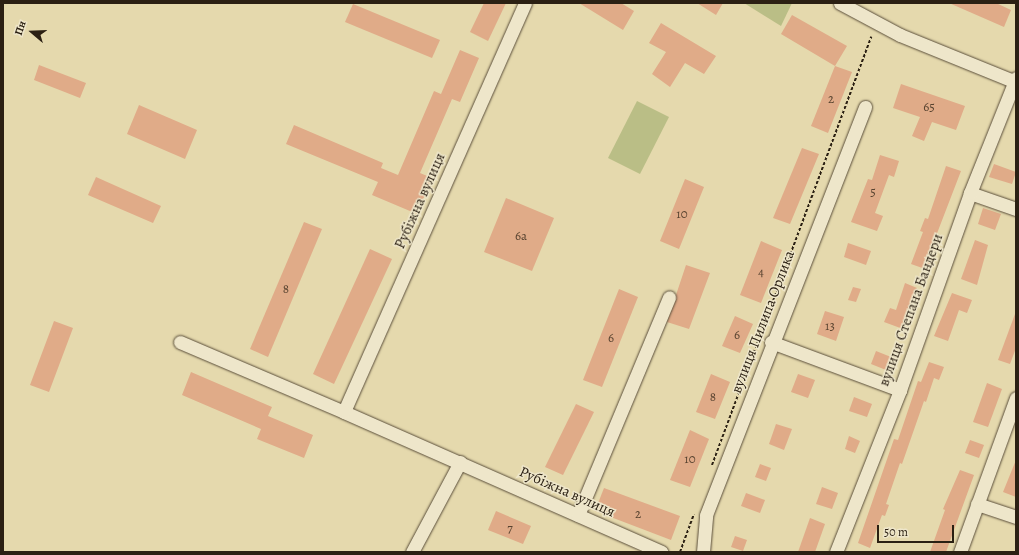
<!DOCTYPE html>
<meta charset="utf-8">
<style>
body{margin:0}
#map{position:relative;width:1019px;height:555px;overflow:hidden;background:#e5d9ad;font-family:Alegreya,serif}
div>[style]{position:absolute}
.green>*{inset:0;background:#babe86}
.building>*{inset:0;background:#e0ab88}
.path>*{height:2px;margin-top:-1px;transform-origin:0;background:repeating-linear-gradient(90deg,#2b2013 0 3px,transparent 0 5px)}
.roads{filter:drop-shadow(0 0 1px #5a4e3a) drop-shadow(0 0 1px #5a4e3a)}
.minor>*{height:13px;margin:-6.5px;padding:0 6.5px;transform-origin:6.5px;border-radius:6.5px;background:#eee6ca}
span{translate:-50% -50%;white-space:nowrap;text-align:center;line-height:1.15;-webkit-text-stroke:3px #eee6ca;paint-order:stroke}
.number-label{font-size:13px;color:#584330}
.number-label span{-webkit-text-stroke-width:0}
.street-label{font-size:15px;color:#2b2013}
.frame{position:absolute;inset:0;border:4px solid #2b2013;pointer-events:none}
.north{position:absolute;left:12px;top:12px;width:40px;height:40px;-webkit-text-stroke:3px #eee6ca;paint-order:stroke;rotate:289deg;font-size:11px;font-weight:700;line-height:16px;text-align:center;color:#2b2013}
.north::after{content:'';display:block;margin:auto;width:14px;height:18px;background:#2b2013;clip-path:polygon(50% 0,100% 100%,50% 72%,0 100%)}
.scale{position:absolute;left:877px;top:525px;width:77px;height:18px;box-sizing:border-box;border:2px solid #2b2013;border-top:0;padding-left:5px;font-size:12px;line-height:14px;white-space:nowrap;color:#2b2013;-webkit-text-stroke:3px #eee6ca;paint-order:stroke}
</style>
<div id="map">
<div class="green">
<i style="clip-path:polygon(744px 3px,792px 3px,781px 26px)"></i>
<i style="clip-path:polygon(637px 101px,669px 117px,640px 174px,608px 158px)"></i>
</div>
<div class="building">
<i style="clip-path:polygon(484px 3px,506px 3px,488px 41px,470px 32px)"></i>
<i style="clip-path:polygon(579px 3px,621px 3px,634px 11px,623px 30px)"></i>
<i style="clip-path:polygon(697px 3px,723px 3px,716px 15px)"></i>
<i style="clip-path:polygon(949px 3px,996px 3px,1011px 10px,1004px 27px)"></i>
<i style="clip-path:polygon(353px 4px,440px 40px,432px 58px,345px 22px)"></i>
<i style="clip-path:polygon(792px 15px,847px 46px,835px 66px,781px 34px)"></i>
<i style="clip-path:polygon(661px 23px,716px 56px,704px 74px,685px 63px,670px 87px,652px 74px,666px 52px,649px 43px)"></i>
<i style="clip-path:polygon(460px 50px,479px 58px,460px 102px,452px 99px,420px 173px,432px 178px,417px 214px,372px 195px,378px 182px,286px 144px,294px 125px,383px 163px,381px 168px,398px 175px,434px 91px,441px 94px)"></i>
<i style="clip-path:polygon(39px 65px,86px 83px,80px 98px,34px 80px)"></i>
<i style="clip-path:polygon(835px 66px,852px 72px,828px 133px,811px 126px)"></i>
<i style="clip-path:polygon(901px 84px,965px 106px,956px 130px,932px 122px,924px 141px,912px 136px,920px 117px,893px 108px)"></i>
<i style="clip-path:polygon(139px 105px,197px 130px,185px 159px,127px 134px)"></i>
<i style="clip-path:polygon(802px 148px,819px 154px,790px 224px,773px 218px)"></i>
<i style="clip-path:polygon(880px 155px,899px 161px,894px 177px,889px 175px,875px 213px,883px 216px,877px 231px,851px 222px,868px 179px,872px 180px)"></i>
<i style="clip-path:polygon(994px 164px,1016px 172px,1012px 184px,989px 177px)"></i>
<i style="clip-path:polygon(946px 166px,961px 171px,931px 249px,935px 250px,928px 270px,911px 264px,923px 232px,920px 231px,925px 218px,928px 219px)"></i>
<i style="clip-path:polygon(96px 177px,161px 206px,153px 223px,88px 195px)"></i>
<i style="clip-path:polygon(685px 179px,704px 187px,679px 249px,660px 241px)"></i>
<i style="clip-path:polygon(506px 198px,554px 218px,532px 271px,484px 252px)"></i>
<i style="clip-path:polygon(983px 208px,1001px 214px,995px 230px,978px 224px)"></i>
<i style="clip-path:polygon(304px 222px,322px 229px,268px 357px,250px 349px)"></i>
<i style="clip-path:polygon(975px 240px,988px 245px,977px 285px,961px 279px)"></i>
<i style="clip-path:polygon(761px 241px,782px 250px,761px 303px,740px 295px)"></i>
<i style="clip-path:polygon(848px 243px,871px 251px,866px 265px,844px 257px)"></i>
<i style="clip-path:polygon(370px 249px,392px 259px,334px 384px,313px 374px)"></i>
<i style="clip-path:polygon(686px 265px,710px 273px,689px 329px,667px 322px)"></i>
<i style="clip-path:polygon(905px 283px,917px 288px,903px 329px,884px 322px,890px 308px,896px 310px)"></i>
<i style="clip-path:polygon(853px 287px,861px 289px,856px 302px,848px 300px)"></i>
<i style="clip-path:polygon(619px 289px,638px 297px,602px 387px,583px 380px)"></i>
<i style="clip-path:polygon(952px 293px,972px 300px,967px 313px,959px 310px,948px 341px,934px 336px)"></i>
<i style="clip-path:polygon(825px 311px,844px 317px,836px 341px,817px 334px)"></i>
<i style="clip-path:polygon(1015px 314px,1016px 348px,1010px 364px,998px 360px)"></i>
<i style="clip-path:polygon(735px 316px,753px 324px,740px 353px,722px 346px)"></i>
<i style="clip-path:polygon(54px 321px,73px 328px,49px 392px,30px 385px)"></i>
<i style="clip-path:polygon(876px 351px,891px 357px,886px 370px,871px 364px)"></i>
<i style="clip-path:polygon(929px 362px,944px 367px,939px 380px,934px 378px,926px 402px,924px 401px,902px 464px,900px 463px,886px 504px,889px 505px,885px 516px,882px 515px,870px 548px,858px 543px,894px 439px,898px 440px,918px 381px,921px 382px)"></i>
<i style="clip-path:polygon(191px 372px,272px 407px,268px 416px,313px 435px,304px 458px,257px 439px,261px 429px,182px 395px)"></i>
<i style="clip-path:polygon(711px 374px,730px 382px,715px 419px,696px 412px)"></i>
<i style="clip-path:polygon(798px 374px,815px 380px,808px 398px,791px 392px)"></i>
<i style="clip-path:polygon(987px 383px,1002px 389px,988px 427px,973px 422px)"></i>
<i style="clip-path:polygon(854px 397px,872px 404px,867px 417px,849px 411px)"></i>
<i style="clip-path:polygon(576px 404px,594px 412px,563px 475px,545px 467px)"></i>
<i style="clip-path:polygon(776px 424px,792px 429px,784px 450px,769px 444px)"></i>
<i style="clip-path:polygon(690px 430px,709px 439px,690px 487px,670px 480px)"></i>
<i style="clip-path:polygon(849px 436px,860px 441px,855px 453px,845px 449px)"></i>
<i style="clip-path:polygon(970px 440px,984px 445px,979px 458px,965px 453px)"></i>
<i style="clip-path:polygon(1016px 460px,1016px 497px,1003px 492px)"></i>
<i style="clip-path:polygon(760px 464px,771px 468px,766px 481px,755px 477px)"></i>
<i style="clip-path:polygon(960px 470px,974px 475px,946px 552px,930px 552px,945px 510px,943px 509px)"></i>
<i style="clip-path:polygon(822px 487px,838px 493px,832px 509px,816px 504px)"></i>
<i style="clip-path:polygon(604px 488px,680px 516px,671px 540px,595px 511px)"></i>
<i style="clip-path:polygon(746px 493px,765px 500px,760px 513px,741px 506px)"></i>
<i style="clip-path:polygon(496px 511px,531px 526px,523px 544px,488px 530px)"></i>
<i style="clip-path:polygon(810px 518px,825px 524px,815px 552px,798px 552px)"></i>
<i style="clip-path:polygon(735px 536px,747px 540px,743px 551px,731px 547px)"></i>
</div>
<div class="path">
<i style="left:712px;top:465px;width:457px;rotate:-69.6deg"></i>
<i style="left:680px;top:552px;width:40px;rotate:-69.8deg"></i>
</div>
<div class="roads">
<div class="minor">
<i style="left:525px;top:3px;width:447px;rotate:113.9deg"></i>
<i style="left:344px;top:412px;width:347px;rotate:23.8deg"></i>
<i style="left:840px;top:3px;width:68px;rotate:28.1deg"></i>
<i style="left:900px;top:35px;width:125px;rotate:22.1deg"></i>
<i style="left:970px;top:193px;width:49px;rotate:19.2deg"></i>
<i style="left:180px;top:342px;width:178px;rotate:23.1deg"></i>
<i style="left:771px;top:342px;width:138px;rotate:20.4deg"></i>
<i style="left:977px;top:504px;width:41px;rotate:18.4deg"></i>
<i style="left:578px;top:515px;width:236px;rotate:-67.3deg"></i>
<i style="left:412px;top:552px;width:102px;rotate:-61.9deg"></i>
<i style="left:703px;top:552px;width:37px;rotate:-85deg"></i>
<i style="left:706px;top:515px;width:438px;rotate:-68.7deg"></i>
<i style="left:836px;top:552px;width:174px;rotate:-68.4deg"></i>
<i style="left:900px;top:390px;width:209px;rotate:-70.4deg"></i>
<i style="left:970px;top:193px;width:124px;rotate:-68.2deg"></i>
<i style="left:960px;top:552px;width:164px;rotate:-70deg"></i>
</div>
</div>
<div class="number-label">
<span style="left:831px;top:99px">2</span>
<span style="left:929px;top:107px">65</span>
<span style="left:873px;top:192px">5</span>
<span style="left:682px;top:214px">10</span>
<span style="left:521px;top:236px">6а</span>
<span style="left:761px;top:272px">4</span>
<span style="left:286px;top:289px">8</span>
<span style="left:830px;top:326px">13</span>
<span style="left:737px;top:335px">6</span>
<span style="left:611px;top:338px">6</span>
<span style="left:713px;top:397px">8</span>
<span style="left:690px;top:459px">10</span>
<span style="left:638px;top:514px">2</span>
<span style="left:510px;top:528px">7</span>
</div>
<div class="street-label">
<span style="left:420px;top:201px;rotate:-66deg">Рубіжна вулиця</span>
<span style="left:911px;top:310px;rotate:-70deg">вулиця Степана Бандери</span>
<span style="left:763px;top:322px;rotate:-69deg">вулиця Пилипа Орлика</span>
<span style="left:567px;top:492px;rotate:24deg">Рубіжна вулиця</span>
</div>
<div class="frame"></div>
<div class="north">Пн</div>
<div class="scale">50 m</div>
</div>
